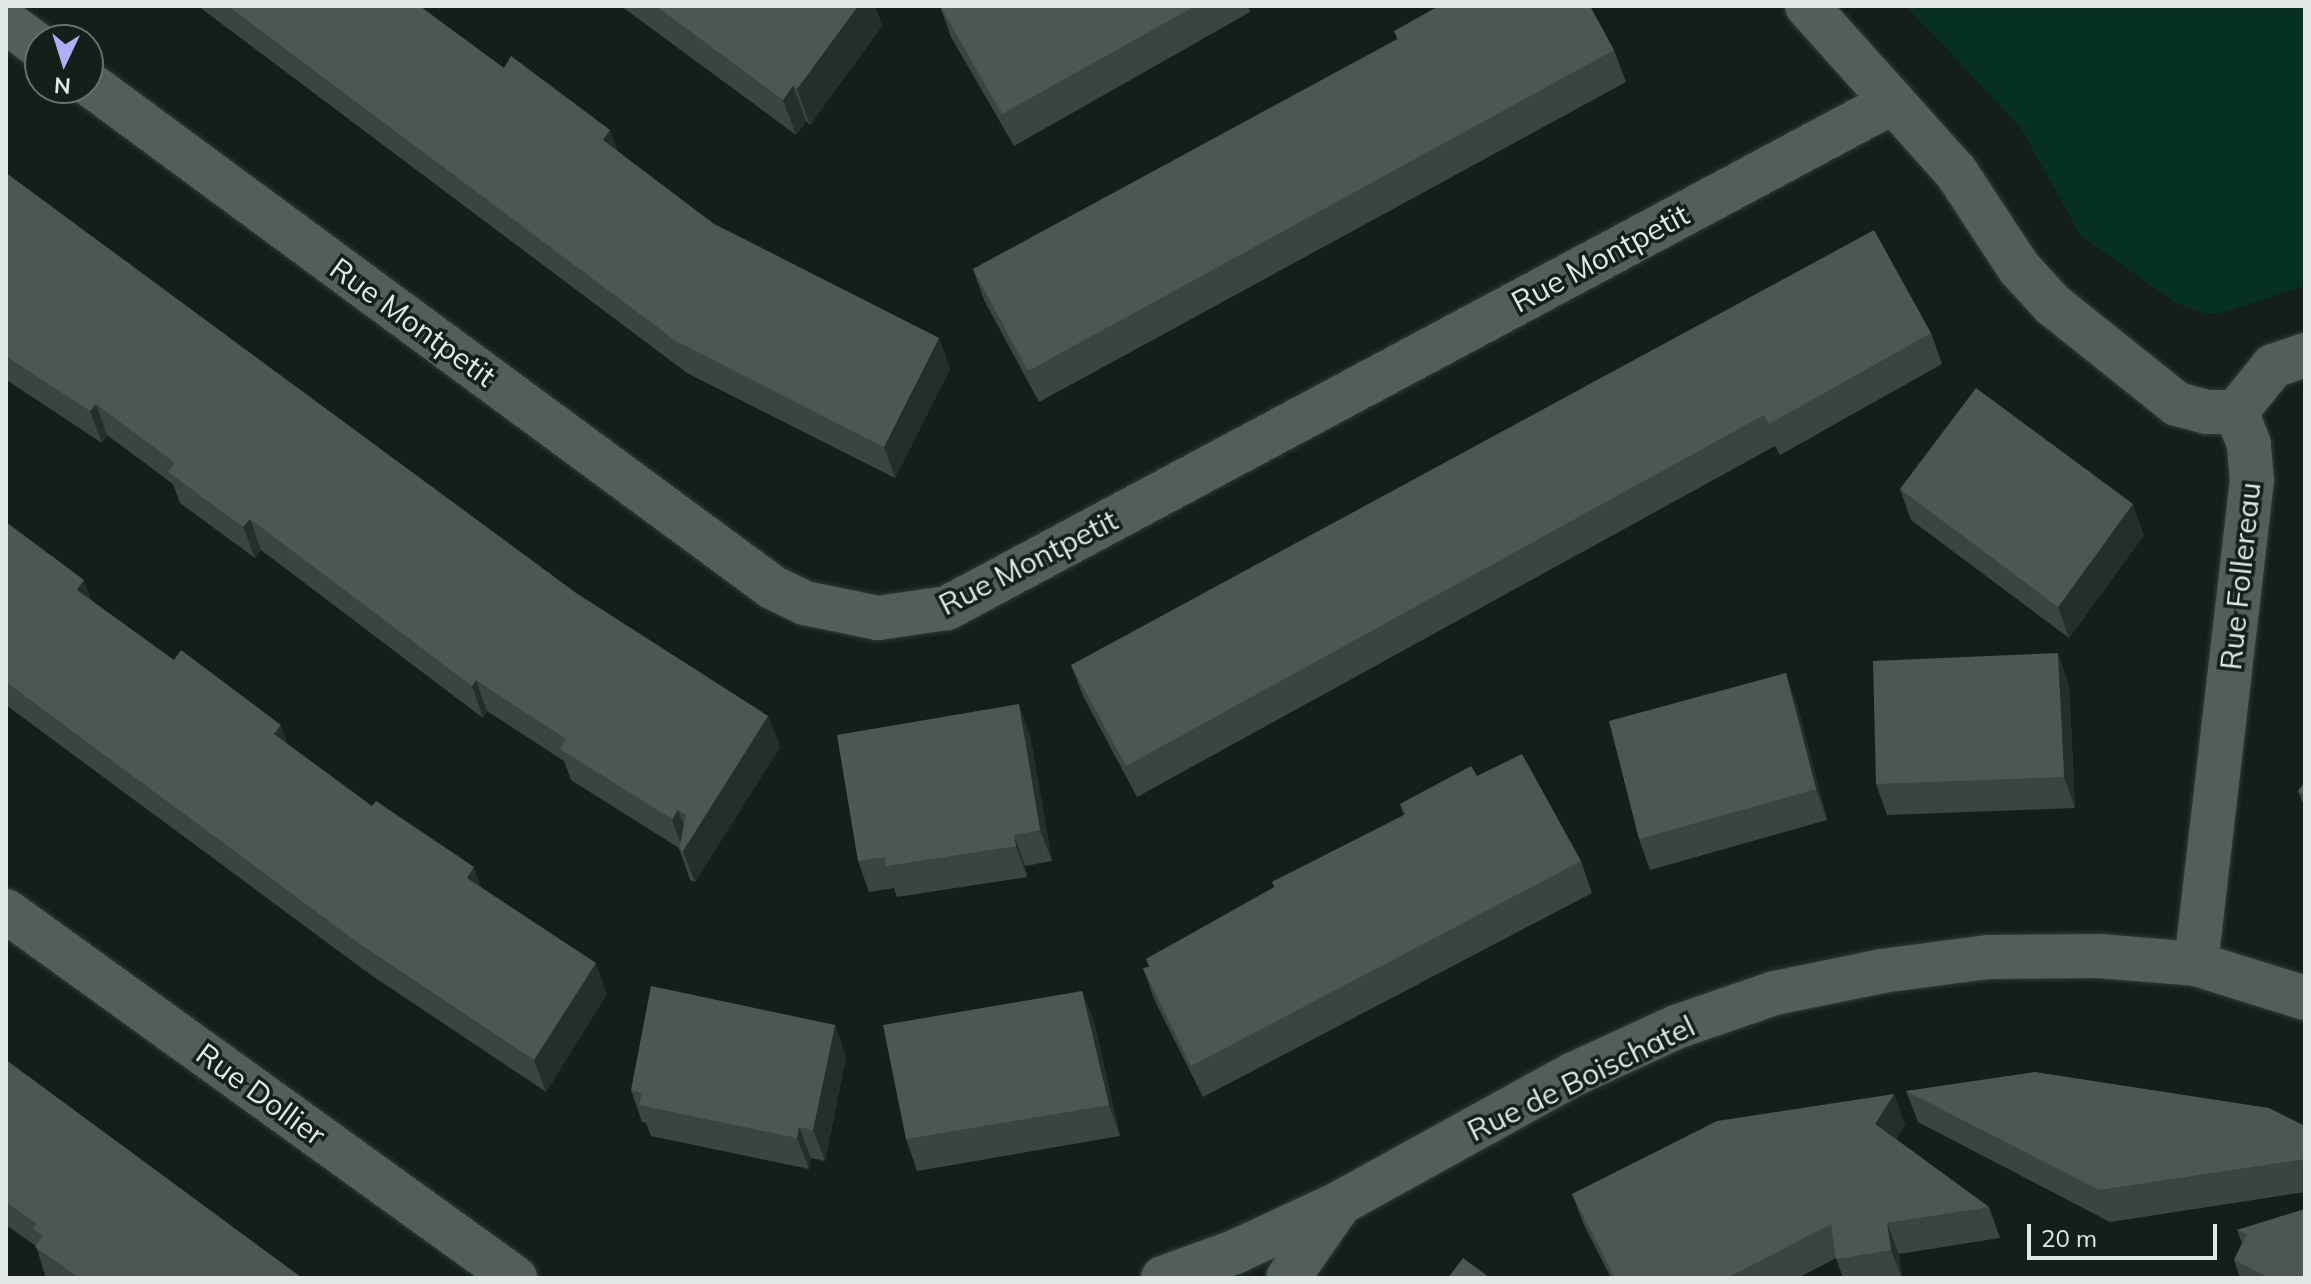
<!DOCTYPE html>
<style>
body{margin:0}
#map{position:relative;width:2311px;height:1284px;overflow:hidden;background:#151f1a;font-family:Mulish,sans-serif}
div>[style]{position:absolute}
.green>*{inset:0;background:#06301f}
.roads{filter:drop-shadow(0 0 2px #343a36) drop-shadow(0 0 2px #343a36)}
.street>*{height:44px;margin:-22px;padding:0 22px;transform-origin:22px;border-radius:22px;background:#535e58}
.wall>*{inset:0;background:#3b453f}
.shaded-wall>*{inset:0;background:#242f29}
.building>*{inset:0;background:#4d5751}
span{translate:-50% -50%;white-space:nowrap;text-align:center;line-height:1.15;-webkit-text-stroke:7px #151f1a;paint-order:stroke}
.street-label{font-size:30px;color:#e2e9e5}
.frame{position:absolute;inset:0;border:8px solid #e2e9e5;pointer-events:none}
.north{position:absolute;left:24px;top:24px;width:80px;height:80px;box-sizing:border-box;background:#151f1a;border:2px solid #67706b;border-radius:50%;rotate:184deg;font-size:22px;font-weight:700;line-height:32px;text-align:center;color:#e2e9e5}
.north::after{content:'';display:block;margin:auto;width:28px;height:36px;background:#b2adf9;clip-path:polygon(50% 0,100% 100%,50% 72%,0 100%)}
.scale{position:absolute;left:2027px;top:1224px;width:190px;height:36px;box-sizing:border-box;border:4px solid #e2e9e5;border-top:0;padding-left:10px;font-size:24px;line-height:28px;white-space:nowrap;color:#e2e9e5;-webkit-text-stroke:6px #151f1a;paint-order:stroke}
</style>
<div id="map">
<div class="green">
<i style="clip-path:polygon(1906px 6px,2305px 6px,2305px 286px,2221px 313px,2202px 313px,2174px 302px,2080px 235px,2021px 128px)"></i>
</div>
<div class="roads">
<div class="street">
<i style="left:1807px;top:6px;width:223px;rotate:48.1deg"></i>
<i style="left:1956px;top:172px;width:115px;rotate:56.7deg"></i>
<i style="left:2019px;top:268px;width:50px;rotate:47.4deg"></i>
<i style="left:2053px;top:305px;width:159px;rotate:38.6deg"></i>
<i style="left:2177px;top:404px;width:31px;rotate:15deg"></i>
<i style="left:2207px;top:412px;width:29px"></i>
<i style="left:6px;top:22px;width:42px;rotate:36.3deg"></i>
<i style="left:88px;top:83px;width:850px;rotate:36.38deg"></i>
<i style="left:772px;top:587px;width:37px;rotate:26deg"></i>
<i style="left:805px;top:603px;width:75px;rotate:11.6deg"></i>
<i style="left:878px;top:618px;width:70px;rotate:-8.2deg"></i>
<i style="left:947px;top:608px;width:1073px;rotate:-28.14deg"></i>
<i style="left:2236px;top:412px;width:59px;rotate:-51.2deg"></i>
<i style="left:2273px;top:366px;width:34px;rotate:-19deg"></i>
<i style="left:6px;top:911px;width:628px;rotate:35.79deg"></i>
<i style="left:2196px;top:964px;width:486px;rotate:-83.4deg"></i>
<i style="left:2252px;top:481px;width:37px;rotate:-95deg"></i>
<i style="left:2249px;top:444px;width:35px;rotate:-112deg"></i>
<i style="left:1163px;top:1278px;width:79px;rotate:-20deg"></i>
<i style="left:1237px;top:1251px;width:114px;rotate:-25deg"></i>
<i style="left:1340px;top:1203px;width:267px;rotate:-28.9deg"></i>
<i style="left:1574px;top:1074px;width:112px;rotate:-24.7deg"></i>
<i style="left:1676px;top:1027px;width:105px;rotate:-19deg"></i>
<i style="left:1775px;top:993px;width:109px;rotate:-11.6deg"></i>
<i style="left:1882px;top:971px;width:107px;rotate:-7.5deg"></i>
<i style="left:1988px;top:957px;width:111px;rotate:-0.5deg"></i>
<i style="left:2099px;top:956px;width:97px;rotate:4.7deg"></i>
<i style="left:2196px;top:964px;width:114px;rotate:17.3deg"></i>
<i style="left:1288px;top:1278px;width:89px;rotate:-55.1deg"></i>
</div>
</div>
<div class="wall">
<i style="clip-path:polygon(198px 6px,423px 6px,424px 9px,714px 224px,939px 338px,950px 369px,895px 478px,687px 373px)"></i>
<i style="clip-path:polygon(621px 6px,875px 6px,882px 26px,810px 125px,806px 121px,796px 135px)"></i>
<i style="clip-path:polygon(940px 6px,1248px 6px,1250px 12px,1014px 146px,951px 37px)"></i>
<i style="clip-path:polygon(1394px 31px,1614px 50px,1626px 82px,1039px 402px,984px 300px,973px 269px,1397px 39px)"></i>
<i style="clip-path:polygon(6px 173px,576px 593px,768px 716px,780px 747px,695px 882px,690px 880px,679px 848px,571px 780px,564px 761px,487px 711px,483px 718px,261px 550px,255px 558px,180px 503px,173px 484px,107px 435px,102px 443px,8px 381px,6px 384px)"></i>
<i style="clip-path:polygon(1931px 333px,1942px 364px,1780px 455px,1775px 446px,1137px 797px,1083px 696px,1071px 665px)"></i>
<i style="clip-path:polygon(1900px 489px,2144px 535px,2069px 638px,1911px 520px)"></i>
<i style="clip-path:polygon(6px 522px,91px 600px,481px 887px,607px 994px,546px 1092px,371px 975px,6px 705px)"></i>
<i style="clip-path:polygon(2069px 685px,2075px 808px,1887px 815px,1876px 784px)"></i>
<i style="clip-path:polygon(1797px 704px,1827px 820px,1650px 870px,1639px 839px)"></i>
<i style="clip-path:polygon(1030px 735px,1052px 861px,1025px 866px,1027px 877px,897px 897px,894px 888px,869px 892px,858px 861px)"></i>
<i style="clip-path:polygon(1477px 776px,1581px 861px,1592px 893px,1203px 1097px,1154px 999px,1143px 968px,1149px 967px,1146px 959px,1274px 887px,1272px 882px,1404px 815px,1400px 804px)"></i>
<i style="clip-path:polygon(2305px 782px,2305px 809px,2298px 791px)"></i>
<i style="clip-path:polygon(1082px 991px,1094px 1022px,1120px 1136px,917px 1171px,906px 1139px)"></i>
<i style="clip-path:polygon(835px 1025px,846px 1057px,825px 1161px,811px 1158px,809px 1169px,651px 1136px,646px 1123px,642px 1122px,631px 1090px)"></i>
<i style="clip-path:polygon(6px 1060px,302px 1278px,46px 1278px,36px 1246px,6px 1225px)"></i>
<i style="clip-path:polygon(1906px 1091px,2305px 1126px,2305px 1192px,2110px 1222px,1918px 1122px)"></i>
<i style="clip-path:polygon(1894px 1094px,1905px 1125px,1896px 1139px,1989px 1207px,2000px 1238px,1899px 1254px,1902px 1278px,1843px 1278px,1836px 1258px,1798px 1278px,1611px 1278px,1584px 1225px,1572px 1194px)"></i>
<i style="clip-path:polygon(2305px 1209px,2305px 1278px,2240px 1278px,2234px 1260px,2242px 1243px,2237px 1230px)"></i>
</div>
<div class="shaded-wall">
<i style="clip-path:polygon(858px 6px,875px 6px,882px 26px,810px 125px,797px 89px)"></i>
<i style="clip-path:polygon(793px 86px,806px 121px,796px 135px,783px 100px)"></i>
<i style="clip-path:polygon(610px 130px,622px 161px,603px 140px)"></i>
<i style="clip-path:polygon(939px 338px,950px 369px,895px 478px,884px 447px)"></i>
<i style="clip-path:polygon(96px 404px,107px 435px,102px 443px,90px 411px)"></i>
<i style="clip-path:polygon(2133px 504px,2144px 535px,2069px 638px,2058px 607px)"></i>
<i style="clip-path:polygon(250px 519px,261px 550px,255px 558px,243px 527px)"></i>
<i style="clip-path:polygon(84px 580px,95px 611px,77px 590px)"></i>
<i style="clip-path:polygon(2058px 653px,2069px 685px,2075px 808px,2064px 777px)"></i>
<i style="clip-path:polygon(1786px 673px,1797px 704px,1827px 820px,1816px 789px)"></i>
<i style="clip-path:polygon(476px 680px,487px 711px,483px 718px,472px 686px)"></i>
<i style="clip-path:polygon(1019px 704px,1030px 735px,1052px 861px,1040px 830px)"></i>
<i style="clip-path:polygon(768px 716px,780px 747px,695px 882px,683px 851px)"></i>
<i style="clip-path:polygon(281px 725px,292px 756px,274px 734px)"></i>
<i style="clip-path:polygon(678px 810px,689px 841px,683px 851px,672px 819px)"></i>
<i style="clip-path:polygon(1014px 835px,1025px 866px,1027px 877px,1016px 846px)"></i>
<i style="clip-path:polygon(474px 867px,485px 898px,467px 878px)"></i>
<i style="clip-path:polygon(596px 963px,607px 994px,546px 1092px,534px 1060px)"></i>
<i style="clip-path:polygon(1082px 991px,1094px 1022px,1120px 1136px,1109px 1105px)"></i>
<i style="clip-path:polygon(835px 1025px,846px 1057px,825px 1161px,813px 1130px)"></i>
<i style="clip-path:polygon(1894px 1094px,1905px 1125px,1886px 1155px,1875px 1124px)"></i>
<i style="clip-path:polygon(799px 1127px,811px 1158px,809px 1169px,797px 1138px)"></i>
<i style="clip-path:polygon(1887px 1223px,1899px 1254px,1902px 1278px,1891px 1250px)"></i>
</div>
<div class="building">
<i style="clip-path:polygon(228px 6px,419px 6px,504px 68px,511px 56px,610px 130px,603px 140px,714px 224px,939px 338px,884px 447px,676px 341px)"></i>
<i style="clip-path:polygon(656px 6px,858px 6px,797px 89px,793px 86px,783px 100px)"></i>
<i style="clip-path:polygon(940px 6px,1195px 6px,1002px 114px)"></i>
<i style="clip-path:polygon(1439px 6px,1590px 6px,1614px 50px,1028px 371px,973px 269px,1398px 39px,1394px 31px)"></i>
<i style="clip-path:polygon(6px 173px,576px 593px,768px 716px,683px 851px,679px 849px,686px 815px,678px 810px,672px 819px,560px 749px,566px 739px,476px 680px,472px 686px,250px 519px,243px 527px,168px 472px,175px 463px,96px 404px,90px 411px,6px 356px)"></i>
<i style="clip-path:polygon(1874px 230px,1931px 333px,1769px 424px,1764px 415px,1126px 766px,1071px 665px)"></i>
<i style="clip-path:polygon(1976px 388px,2133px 504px,2058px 607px,1900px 489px)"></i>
<i style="clip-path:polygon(6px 522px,84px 580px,77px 590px,174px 660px,181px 650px,281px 725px,274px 734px,372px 806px,376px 801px,474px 867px,467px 878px,596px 963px,534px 1060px,360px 944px,6px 682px)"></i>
<i style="clip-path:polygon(2058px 653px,2064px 777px,1876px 784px,1873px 661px)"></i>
<i style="clip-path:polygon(1786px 673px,1816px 789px,1639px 839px,1609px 721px)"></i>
<i style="clip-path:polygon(1019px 704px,1040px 830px,1014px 835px,1016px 846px,886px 866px,885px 857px,858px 861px,837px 735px)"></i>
<i style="clip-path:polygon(1522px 754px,1581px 861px,1191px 1066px,1143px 968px,1150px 967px,1146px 959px,1275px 887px,1272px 882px,1406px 814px,1400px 804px,1471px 766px,1477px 776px)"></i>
<i style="clip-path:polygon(2305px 782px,2305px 796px,2298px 791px)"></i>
<i style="clip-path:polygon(651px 986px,835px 1025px,813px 1130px,799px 1127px,797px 1138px,639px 1105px,642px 1093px,631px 1090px)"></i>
<i style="clip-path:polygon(1082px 991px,1109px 1105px,906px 1139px,883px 1025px)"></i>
<i style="clip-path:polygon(6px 1060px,302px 1278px,79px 1278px,35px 1247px,43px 1236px,33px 1229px,37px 1224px,6px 1202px)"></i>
<i style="clip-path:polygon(2035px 1072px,2269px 1108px,2305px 1126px,2305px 1159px,2099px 1190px,1906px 1091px)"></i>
<i style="clip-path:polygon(1894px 1094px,1875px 1124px,1989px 1207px,1887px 1223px,1891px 1250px,1836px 1259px,1831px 1224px,1727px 1278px,1615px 1278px,1572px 1194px,1717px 1121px)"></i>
<i style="clip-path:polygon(2305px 1209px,2305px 1273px,2303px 1278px,2269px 1278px,2234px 1260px,2247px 1234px,2237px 1230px)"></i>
<i style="clip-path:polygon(1463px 1258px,1490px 1278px,1448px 1278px)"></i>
</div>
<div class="street-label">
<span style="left:1600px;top:258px;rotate:-28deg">Rue Montpetit</span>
<span style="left:413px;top:322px;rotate:36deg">Rue Montpetit</span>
<span style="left:1028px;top:562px;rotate:-27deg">Rue Montpetit</span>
<span style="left:2240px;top:576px;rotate:-84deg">Rue Follereau</span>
<span style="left:1581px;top:1078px;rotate:-26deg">Rue de Boischatel</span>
<span style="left:261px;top:1094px;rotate:36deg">Rue Dollier</span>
</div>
<div class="frame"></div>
<div class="north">N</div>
<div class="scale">20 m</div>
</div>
